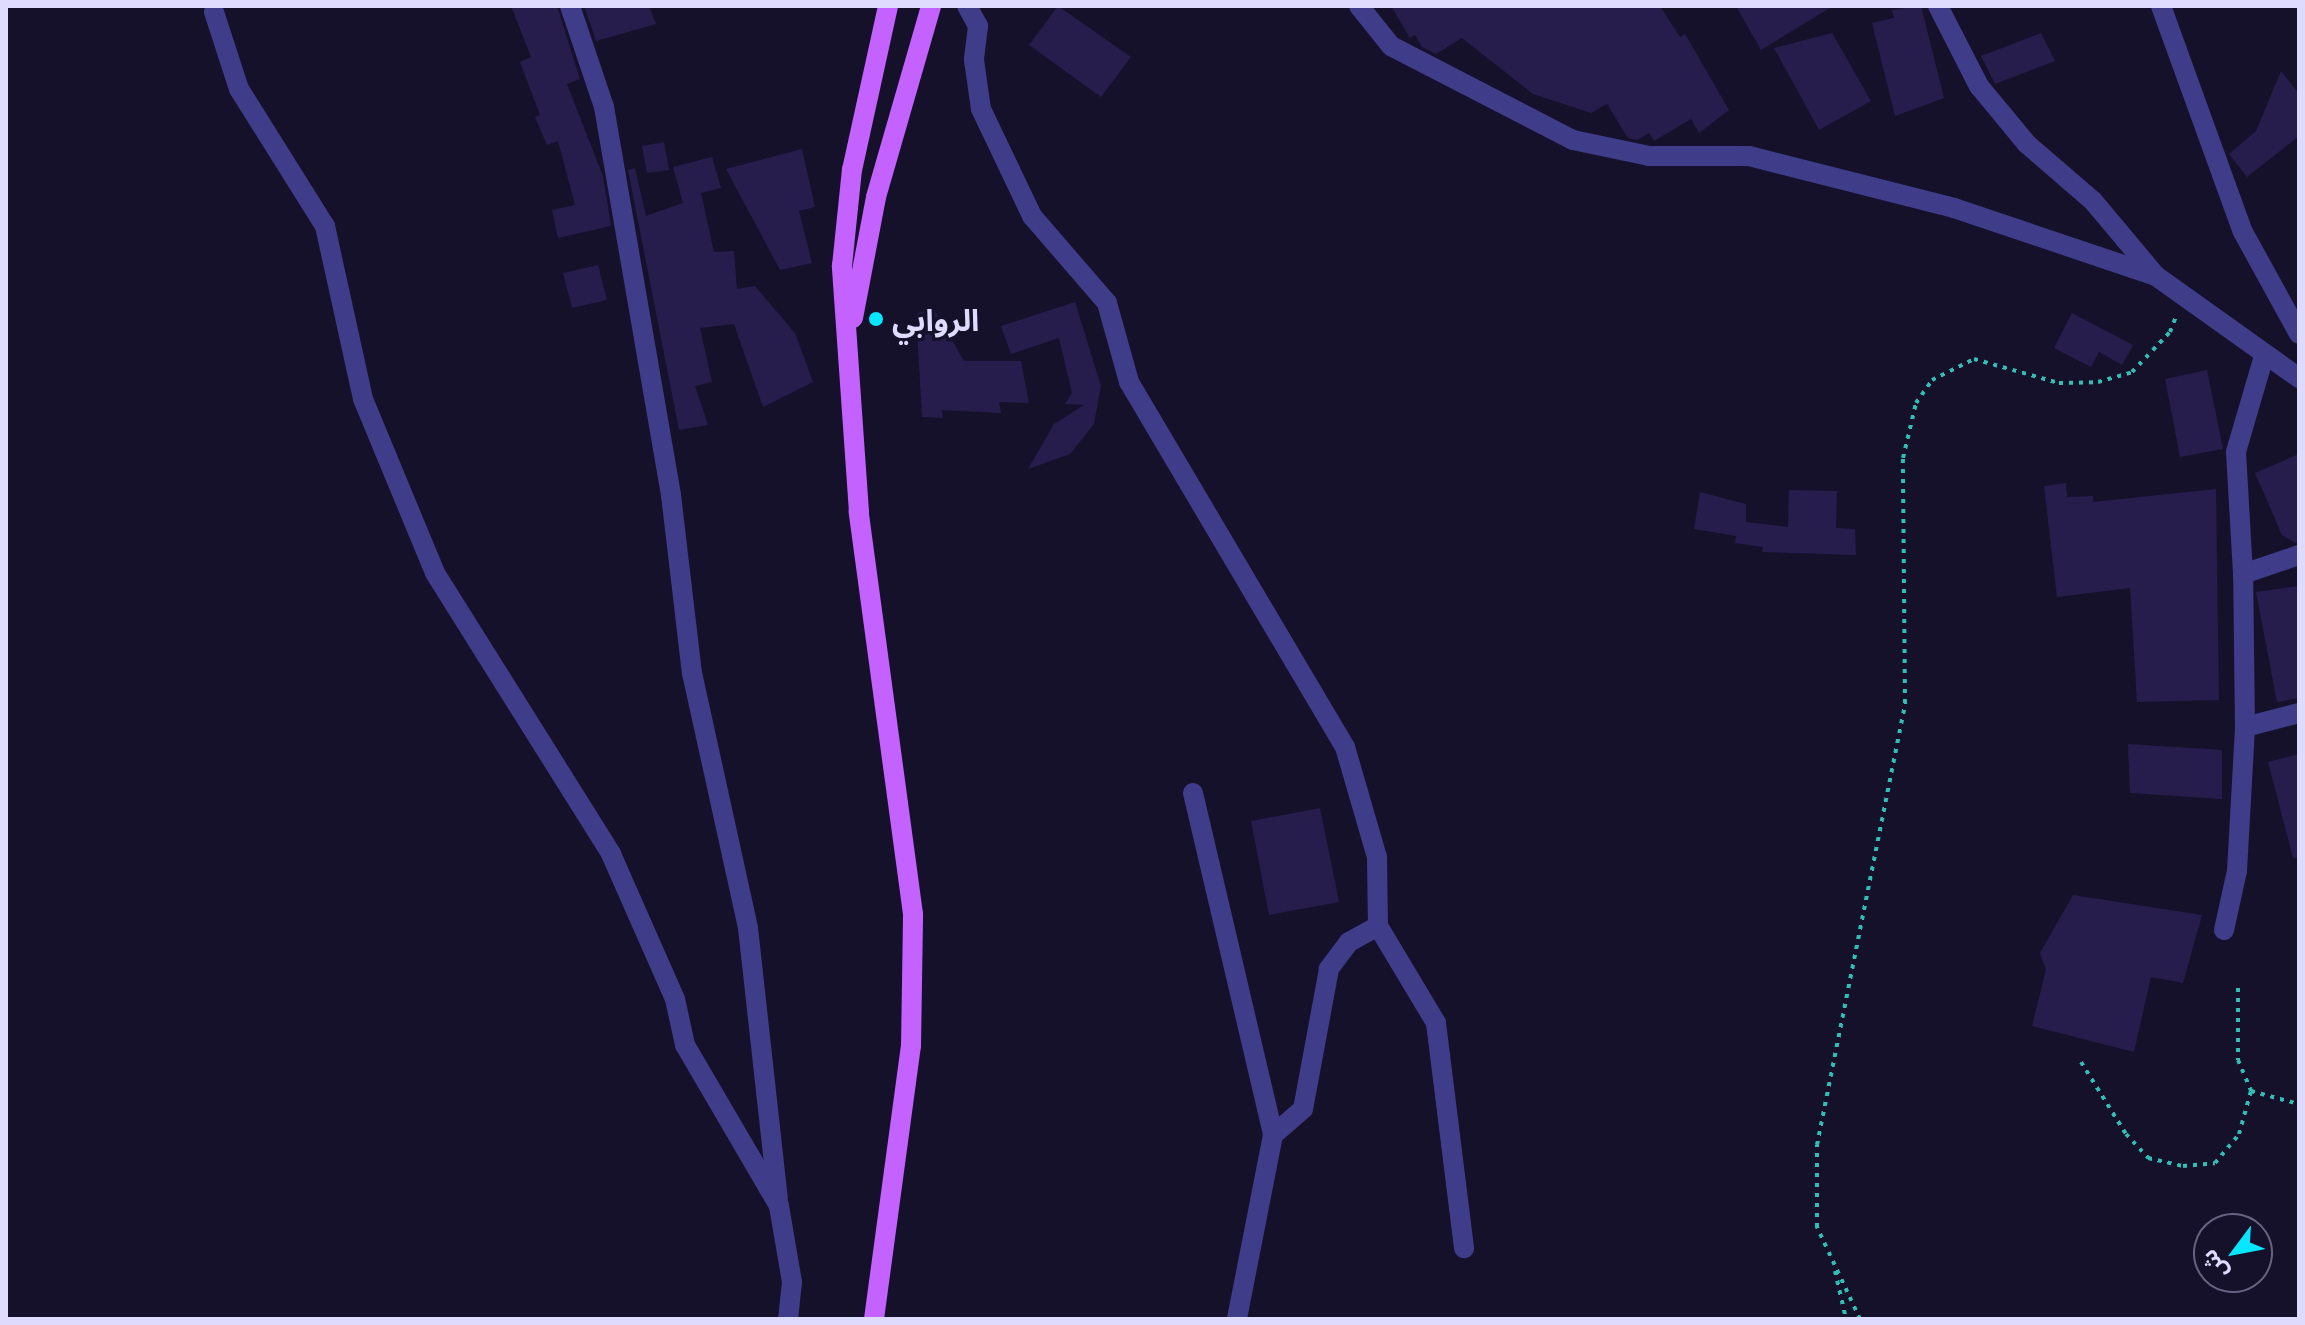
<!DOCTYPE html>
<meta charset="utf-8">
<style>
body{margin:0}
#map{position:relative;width:2305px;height:1325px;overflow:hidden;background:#15112b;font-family:Commissioner,"Noto Sans Arabic",sans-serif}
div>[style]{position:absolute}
.building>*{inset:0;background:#261d4c}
.path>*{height:4px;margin-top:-2px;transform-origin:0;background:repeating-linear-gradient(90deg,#30beb5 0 4px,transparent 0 10px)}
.minor>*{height:20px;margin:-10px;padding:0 10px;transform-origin:10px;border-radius:10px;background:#3f3c8a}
.major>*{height:20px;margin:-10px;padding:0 10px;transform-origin:10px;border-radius:10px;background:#c462ff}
.dots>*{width:22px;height:22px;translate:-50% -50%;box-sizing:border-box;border:4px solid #15112b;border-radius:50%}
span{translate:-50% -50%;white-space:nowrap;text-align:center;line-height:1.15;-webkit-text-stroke:7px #15112b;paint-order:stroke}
.poi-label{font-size:30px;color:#dfdbff;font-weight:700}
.left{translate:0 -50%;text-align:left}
.frame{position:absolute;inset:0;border:8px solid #dfdbff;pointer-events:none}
.north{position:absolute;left:2193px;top:1213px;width:80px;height:80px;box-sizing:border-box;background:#15112b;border:2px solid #666280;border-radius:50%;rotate:238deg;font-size:22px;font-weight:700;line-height:32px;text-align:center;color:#dfdbff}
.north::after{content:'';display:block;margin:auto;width:28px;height:36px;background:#07e6ff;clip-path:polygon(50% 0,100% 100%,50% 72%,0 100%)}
</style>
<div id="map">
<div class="building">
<i style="clip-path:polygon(511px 6px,557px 6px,580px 79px,567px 84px,603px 176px,611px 226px,558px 238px,552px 210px,575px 205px,558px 141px,547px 145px,535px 117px,540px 115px,520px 62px,531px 57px)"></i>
<i style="clip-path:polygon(584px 6px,649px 6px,656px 24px,596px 41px)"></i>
<i style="clip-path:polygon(1058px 6px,1131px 57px,1101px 97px,1029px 45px)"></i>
<i style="clip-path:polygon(1391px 6px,1660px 6px,1680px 37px,1685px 34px,1729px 110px,1699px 133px,1691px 119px,1654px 141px,1649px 133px,1637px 140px,1628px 138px,1607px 104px,1591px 113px,1533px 94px,1462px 38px,1436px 54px,1422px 47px,1415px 35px,1410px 38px)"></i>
<i style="clip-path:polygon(1736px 6px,1833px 6px,1761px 50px)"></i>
<i style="clip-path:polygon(1921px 6px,1944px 98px,1895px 116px,1872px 23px,1894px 18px,1892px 10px)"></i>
<i style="clip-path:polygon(1832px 33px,1871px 101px,1819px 130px,1774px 48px)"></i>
<i style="clip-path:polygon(2041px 33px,2055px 61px,1995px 84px,1981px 56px)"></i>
<i style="clip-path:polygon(2281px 71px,2299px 94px,2299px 136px,2247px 177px,2229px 154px,2256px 131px)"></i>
<i style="clip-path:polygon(664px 142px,669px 170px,647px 173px,642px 146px)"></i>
<i style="clip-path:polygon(802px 149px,815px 207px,799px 211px,812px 263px,780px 270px,726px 169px)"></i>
<i style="clip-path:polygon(712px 157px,721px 188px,701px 193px,714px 252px,734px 251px,737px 289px,755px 286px,795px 333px,813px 382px,763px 407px,734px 324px,700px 328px,712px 382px,695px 386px,708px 425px,679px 430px,628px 170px,635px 168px,646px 216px,683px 203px,673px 167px)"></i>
<i style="clip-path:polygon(598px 265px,607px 300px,572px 308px,563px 273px)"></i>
<i style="clip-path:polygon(1075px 302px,1101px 386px,1094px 424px,1070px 454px,1028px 469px,1054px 424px,1084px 405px,1065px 404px,1072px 393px,1059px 338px,1011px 354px,1001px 326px)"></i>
<i style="clip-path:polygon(933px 308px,964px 361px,1021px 361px,1029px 403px,999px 402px,1001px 413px,942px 410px,943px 418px,922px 417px,916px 314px)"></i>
<i style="clip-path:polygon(2072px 313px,2133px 345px,2122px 365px,2099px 352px,2091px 367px,2054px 348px)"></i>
<i style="clip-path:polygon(2207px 370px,2223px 449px,2180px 457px,2165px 379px)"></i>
<i style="clip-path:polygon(2299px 454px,2299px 542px,2295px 543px,2282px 535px,2255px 473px)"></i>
<i style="clip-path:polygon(2066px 483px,2067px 497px,2093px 496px,2093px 502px,2216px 489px,2219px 700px,2137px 702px,2130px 588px,2057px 597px,2044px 486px)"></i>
<i style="clip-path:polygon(1789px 490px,1837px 491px,1836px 528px,1855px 529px,1856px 555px,1762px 552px,1763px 547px,1735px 543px,1736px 536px,1694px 529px,1700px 492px,1746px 504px,1746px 522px,1788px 527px)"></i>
<i style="clip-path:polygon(2299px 586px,2299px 698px,2277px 702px,2256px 592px)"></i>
<i style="clip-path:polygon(2128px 744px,2222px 750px,2222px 799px,2130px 793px)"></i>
<i style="clip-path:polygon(2299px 754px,2299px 857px,2293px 858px,2268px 762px)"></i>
<i style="clip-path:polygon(1320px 808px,1339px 902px,1269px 915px,1251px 821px)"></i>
<i style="clip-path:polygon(2073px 895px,2202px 915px,2183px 983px,2151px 977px,2134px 1052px,2032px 1026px,2046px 970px,2040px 953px)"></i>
</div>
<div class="path">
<i style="left:2238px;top:988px;width:72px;rotate:90deg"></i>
<i style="left:2238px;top:1060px;width:34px;rotate:67deg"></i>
<i style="left:2081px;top:1062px;width:85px;rotate:58deg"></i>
<i style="left:2126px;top:1134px;width:33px;rotate:47deg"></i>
<i style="left:2148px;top:1158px;width:36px;rotate:13deg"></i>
<i style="left:2183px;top:1166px;width:32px;rotate:-5deg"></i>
<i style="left:2215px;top:1163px;width:38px;rotate:-50deg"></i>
<i style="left:2239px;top:1134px;width:45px;rotate:-74.4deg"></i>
<i style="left:2251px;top:1091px;width:50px;rotate:15.2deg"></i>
<i style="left:1835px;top:1271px;width:49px;rotate:77.1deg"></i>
<i style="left:1860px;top:1319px;width:102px;rotate:-115.1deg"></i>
<i style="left:1817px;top:1227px;width:82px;rotate:-90deg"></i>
<i style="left:1817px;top:1145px;width:451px;rotate:-78.7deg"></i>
<i style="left:1905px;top:703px;width:245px;rotate:-90.5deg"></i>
<i style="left:1903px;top:458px;width:57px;rotate:-76.7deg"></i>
<i style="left:1916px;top:403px;width:28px;rotate:-55deg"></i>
<i style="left:1932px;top:380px;width:47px;rotate:-26.6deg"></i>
<i style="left:1974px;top:359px;width:88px;rotate:15.8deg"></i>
<i style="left:2059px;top:383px;width:39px;rotate:-1deg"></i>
<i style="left:2098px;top:382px;width:35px;rotate:-16deg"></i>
<i style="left:2132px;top:372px;width:55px;rotate:-46.5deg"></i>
<i style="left:2170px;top:332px;width:17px;rotate:-69deg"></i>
</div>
<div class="minor">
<i style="left:570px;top:6px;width:107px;rotate:71.4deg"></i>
<i style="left:604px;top:107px;width:394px;rotate:80.2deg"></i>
<i style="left:671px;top:495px;width:179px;rotate:83.3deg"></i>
<i style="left:692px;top:673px;width:261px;rotate:77.6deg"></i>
<i style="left:748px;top:928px;width:272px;rotate:83.7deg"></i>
<i style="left:967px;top:6px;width:23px;rotate:61deg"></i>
<i style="left:978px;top:26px;width:34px;rotate:97deg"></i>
<i style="left:974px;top:60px;width:49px;rotate:81.9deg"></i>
<i style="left:981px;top:109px;width:119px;rotate:64.5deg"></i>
<i style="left:1032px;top:216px;width:115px;rotate:49.2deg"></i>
<i style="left:1107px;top:303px;width:82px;rotate:74.4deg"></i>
<i style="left:1129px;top:382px;width:424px;rotate:59.4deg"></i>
<i style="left:1345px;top:747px;width:115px;rotate:73.8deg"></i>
<i style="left:1377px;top:857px;width:69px;rotate:89.2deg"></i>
<i style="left:1378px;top:926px;width:33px;rotate:151deg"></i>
<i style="left:1349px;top:942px;width:34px;rotate:127deg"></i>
<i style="left:1329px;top:969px;width:142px;rotate:100.5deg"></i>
<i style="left:1303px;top:1109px;width:40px;rotate:139deg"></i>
<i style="left:1359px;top:6px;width:51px;rotate:51.3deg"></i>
<i style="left:1391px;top:46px;width:205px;rotate:27.3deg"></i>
<i style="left:1573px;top:140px;width:78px;rotate:11.9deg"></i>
<i style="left:1649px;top:156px;width:100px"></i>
<i style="left:1749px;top:156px;width:211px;rotate:14.2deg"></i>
<i style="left:1954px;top:208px;width:213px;rotate:18.6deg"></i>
<i style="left:2156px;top:276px;width:176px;rotate:35.5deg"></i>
<i style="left:1938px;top:6px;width:90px;rotate:62.9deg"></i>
<i style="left:1979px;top:86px;width:75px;rotate:50.4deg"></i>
<i style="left:2027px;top:144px;width:87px;rotate:40.8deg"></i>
<i style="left:2093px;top:201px;width:98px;rotate:50deg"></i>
<i style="left:2161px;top:6px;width:240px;rotate:70.1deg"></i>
<i style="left:2243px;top:232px;width:116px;rotate:61.2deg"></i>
<i style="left:214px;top:12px;width:81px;rotate:72deg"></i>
<i style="left:239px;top:89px;width:162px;rotate:57.9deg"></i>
<i style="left:325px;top:226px;width:177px;rotate:77.6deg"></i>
<i style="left:363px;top:399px;width:188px;rotate:67.5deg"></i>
<i style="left:435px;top:573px;width:332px;rotate:57.9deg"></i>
<i style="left:611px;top:854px;width:158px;rotate:66.2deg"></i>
<i style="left:675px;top:999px;width:47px;rotate:77.7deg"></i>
<i style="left:685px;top:1045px;width:186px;rotate:59.7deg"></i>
<i style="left:779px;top:1206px;width:77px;rotate:80.3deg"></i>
<i style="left:792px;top:1282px;width:37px;rotate:96deg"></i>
<i style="left:2264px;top:356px;width:100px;rotate:106.3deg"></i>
<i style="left:2236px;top:452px;width:122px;rotate:86.7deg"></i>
<i style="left:2243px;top:574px;width:59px;rotate:-18.7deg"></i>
<i style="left:2245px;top:727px;width:56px;rotate:-14.5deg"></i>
<i style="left:1193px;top:793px;width:351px;rotate:76.8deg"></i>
<i style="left:1273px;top:1135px;width:187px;rotate:101.1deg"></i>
<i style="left:1378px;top:926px;width:113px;rotate:59.1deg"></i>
<i style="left:1436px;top:1023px;width:227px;rotate:82.9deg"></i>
<i style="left:2224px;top:930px;width:60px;rotate:-77.6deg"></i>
<i style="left:2237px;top:871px;width:144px;rotate:-86.8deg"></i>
<i style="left:2245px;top:727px;width:153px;rotate:-90.7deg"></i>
</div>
<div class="major">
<i style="left:853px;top:318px;width:123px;rotate:-79.2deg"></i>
<i style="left:876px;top:197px;width:199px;rotate:-73.9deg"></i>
<i style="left:874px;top:1319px;width:275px;rotate:-82.3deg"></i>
<i style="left:911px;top:1046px;width:132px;rotate:-89.1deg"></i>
<i style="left:913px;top:914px;width:406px;rotate:-97.7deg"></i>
<i style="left:859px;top:512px;width:247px;rotate:-94deg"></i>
<i style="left:842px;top:266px;width:97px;rotate:-84.1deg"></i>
<i style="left:852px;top:170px;width:168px;rotate:-77.6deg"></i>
</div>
<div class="dots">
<i style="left:876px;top:319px;background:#07e6ff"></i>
</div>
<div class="poi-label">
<span class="left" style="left:892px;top:319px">الروابي</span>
</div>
<div class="frame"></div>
<div class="north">ش</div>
</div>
